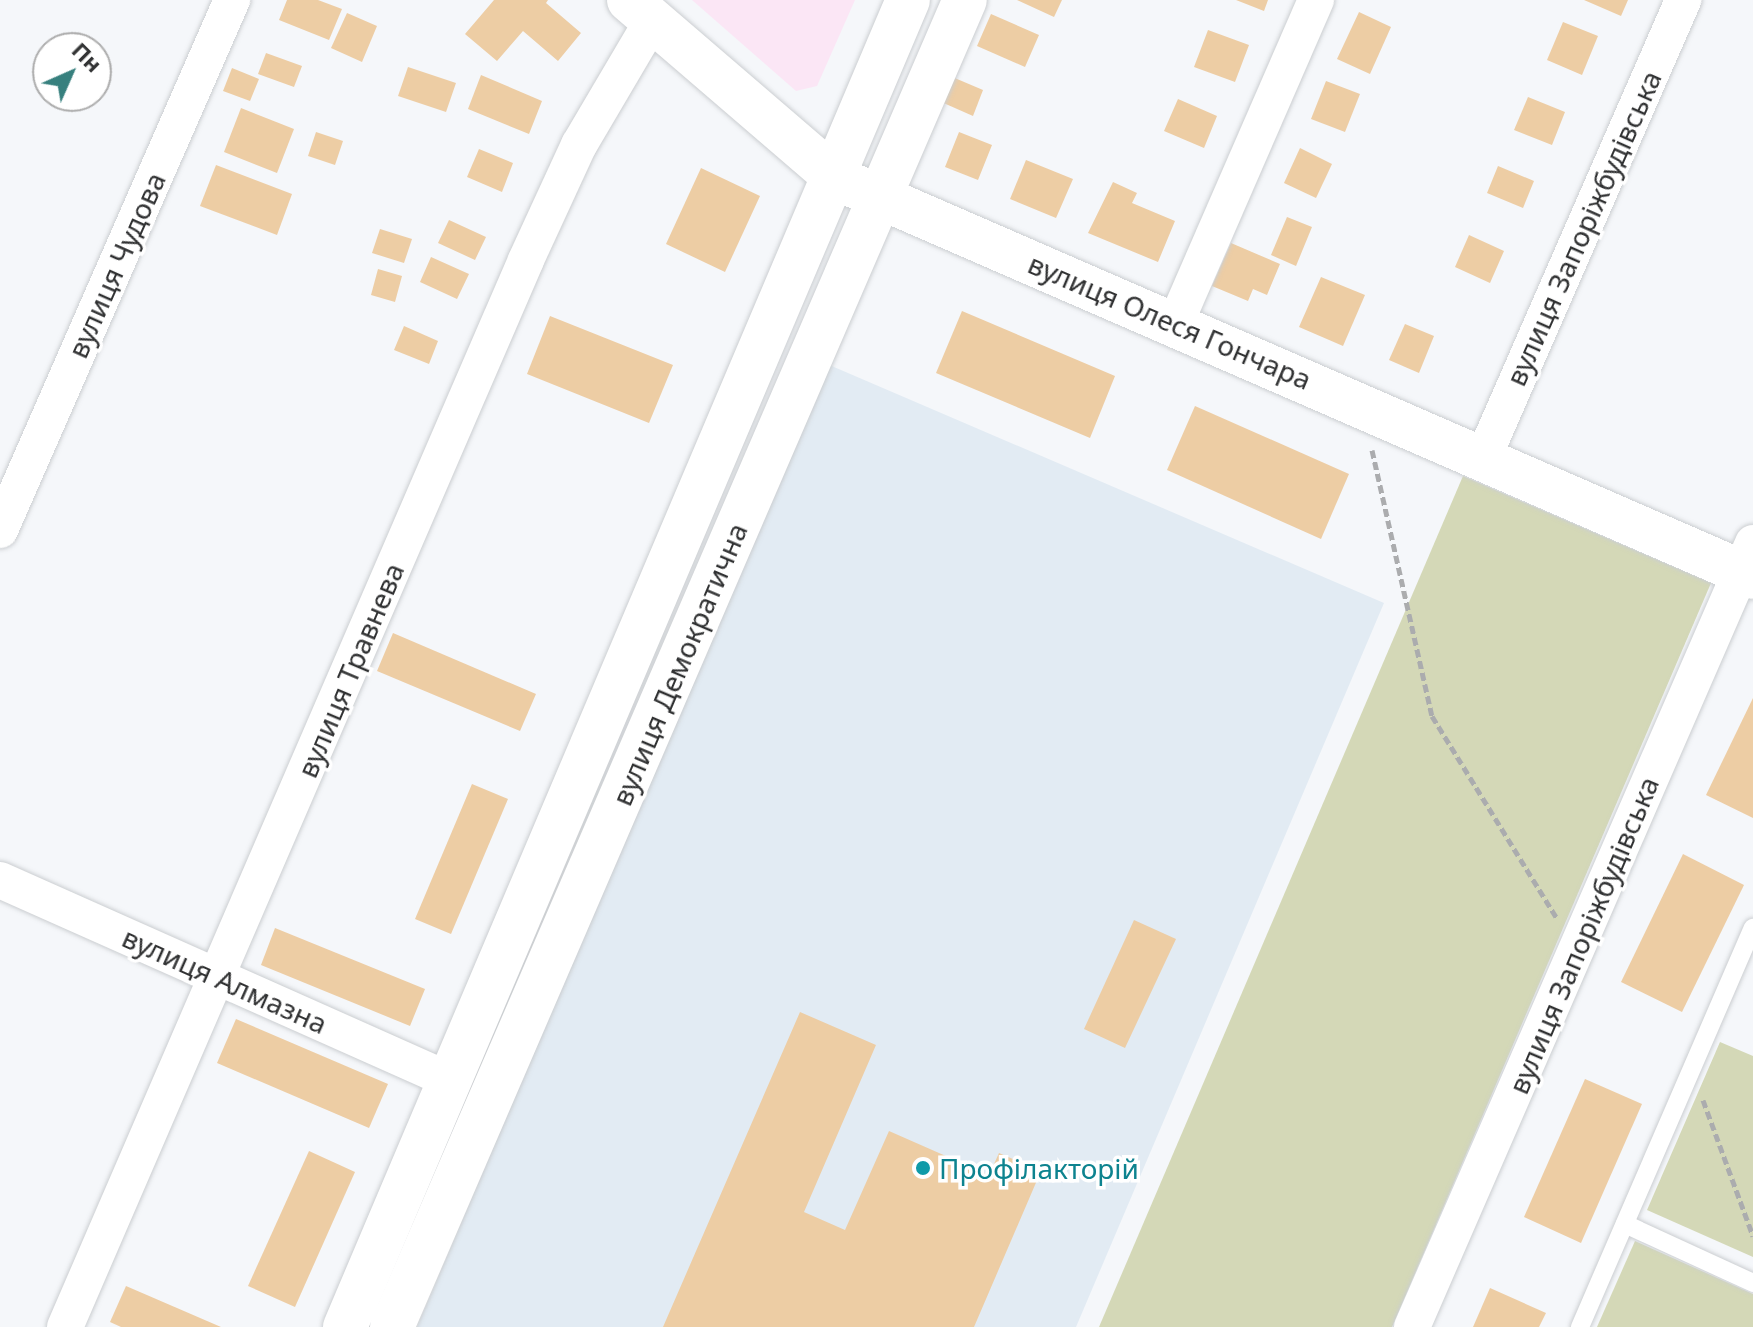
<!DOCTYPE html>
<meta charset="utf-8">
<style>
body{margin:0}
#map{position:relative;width:1753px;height:1327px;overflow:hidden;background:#f5f7fa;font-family:"Noto Sans",sans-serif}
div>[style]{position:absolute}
.built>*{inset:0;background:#e2ebf3}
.education>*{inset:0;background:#fbe6f5}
.green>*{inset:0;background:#d4d8b7}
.building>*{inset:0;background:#edcda4}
.path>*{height:5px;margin-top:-2.5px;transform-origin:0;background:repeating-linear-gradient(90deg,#abacae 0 8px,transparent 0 12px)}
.roads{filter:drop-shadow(0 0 2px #cbced1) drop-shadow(0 0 2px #cbced1)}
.service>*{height:18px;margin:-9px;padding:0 9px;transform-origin:9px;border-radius:9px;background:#fff}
.minor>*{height:36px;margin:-18px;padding:0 18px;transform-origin:18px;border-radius:18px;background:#fff}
.tertiary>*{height:44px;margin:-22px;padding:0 22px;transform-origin:22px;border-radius:22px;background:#fff}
.dots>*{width:22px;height:22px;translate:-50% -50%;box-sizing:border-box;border:4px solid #fff;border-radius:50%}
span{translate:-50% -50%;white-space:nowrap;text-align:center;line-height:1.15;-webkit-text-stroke:7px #fff;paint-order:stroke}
.street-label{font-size:28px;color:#313233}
.culture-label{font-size:28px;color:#0d838f}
.left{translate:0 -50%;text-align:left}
.north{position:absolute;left:32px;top:32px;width:80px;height:80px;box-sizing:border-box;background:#fff;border:2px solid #adadad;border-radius:50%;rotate:45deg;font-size:22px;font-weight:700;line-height:32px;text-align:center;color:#313233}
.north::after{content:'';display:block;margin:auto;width:28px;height:36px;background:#37807e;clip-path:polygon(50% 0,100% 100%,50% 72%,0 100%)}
</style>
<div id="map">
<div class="built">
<i style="clip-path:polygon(827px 364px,1384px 603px,1076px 1327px,417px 1327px)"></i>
</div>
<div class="education">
<i style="clip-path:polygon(692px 0,855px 0,817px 86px,796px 91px)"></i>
</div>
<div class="green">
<i style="clip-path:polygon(1463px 476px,1711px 583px,1392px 1327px,1099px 1327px)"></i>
<i style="clip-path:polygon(1720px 1042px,1753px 1056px,1753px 1257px,1647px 1210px)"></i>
<i style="clip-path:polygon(1635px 1241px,1753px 1294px,1753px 1327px,1597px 1327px)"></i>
</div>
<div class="building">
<i style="clip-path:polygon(287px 0,318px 0,342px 9px,329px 40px,279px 20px)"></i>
<i style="clip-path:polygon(494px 0,548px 0,546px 3px,581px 33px,558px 61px,523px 31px,497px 61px,465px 34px)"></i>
<i style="clip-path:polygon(1017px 0,1062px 0,1054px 17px)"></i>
<i style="clip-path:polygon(1236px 0,1268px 0,1264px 11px)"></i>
<i style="clip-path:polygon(1584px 0,1628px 0,1621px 16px)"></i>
<i style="clip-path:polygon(1359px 12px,1391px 27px,1370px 74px,1337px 59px)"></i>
<i style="clip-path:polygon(347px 13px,377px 26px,362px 62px,331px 48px)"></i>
<i style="clip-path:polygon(991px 14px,1039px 35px,1025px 67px,977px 46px)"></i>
<i style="clip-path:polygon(1563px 22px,1598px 36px,1582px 75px,1547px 60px)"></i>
<i style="clip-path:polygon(1208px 30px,1249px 45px,1235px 82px,1194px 67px)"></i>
<i style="clip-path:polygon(266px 53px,302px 66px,294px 87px,258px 74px)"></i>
<i style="clip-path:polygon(408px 67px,456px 83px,446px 112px,398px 96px)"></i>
<i style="clip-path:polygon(232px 68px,259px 79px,250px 101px,223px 91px)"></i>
<i style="clip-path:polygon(481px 75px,542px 101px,529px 134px,468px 109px)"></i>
<i style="clip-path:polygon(950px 76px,983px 90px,973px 116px,939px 101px)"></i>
<i style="clip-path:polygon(1326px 81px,1360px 94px,1345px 132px,1311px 119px)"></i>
<i style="clip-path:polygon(1528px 97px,1565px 112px,1552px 145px,1514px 130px)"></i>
<i style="clip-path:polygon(1178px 99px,1217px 116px,1204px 148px,1164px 131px)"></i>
<i style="clip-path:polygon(241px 108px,294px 129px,277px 173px,224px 152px)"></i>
<i style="clip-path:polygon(316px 132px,343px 141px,335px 165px,308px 156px)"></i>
<i style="clip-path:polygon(959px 132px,992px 145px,978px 180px,945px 167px)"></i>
<i style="clip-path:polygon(1300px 148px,1332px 164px,1316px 198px,1284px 183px)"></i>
<i style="clip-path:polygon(479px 149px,513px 163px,502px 192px,467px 177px)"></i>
<i style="clip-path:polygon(1026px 160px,1073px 179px,1056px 218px,1010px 199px)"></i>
<i style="clip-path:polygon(216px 165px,292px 194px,277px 235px,200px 206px)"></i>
<i style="clip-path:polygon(1498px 166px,1534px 181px,1523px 208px,1487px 193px)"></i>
<i style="clip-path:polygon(701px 168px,760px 196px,725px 272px,666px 244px)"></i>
<i style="clip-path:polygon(1113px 182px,1137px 193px,1132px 203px,1175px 221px,1158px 262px,1088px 233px)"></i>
<i style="clip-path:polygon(1287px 217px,1312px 227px,1296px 266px,1271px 255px)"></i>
<i style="clip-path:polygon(449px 220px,486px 237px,475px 260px,438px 243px)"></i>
<i style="clip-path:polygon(380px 229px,412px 239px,404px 263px,372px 253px)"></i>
<i style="clip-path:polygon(1469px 235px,1504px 251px,1490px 283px,1455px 267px)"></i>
<i style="clip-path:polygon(1231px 243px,1280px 264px,1267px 295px,1253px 289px,1248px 301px,1212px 286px)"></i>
<i style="clip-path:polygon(431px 257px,469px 274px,457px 299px,420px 282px)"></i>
<i style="clip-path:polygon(378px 269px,402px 276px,395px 302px,371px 295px)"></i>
<i style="clip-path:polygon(1321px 277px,1365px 295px,1343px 346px,1299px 327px)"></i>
<i style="clip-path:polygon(962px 311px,1115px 376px,1090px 438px,936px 373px)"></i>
<i style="clip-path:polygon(550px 316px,673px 365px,649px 423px,527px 374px)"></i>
<i style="clip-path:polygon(1405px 324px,1434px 336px,1419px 373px,1389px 360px)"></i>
<i style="clip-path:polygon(404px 326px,438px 341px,429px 364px,394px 350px)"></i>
<i style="clip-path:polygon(1195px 406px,1349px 474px,1321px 539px,1167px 470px)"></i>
<i style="clip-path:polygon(393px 633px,536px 694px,520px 731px,377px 671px)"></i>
<i style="clip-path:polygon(1753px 698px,1753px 818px,1706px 795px)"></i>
<i style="clip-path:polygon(472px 784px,508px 799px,451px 934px,415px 919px)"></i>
<i style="clip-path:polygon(1683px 854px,1744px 885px,1682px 1012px,1621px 982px)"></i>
<i style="clip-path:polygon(1134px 920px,1176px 939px,1125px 1048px,1084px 1029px)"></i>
<i style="clip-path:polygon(275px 928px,425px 989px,410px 1026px,261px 965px)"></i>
<i style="clip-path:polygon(800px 1012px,876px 1045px,804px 1212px,845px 1230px,889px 1131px,989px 1175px,999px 1153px,1041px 1171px,974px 1327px,663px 1327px)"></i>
<i style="clip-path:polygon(236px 1019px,388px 1084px,369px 1128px,217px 1063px)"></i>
<i style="clip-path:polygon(1585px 1079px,1642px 1104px,1581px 1243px,1524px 1217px)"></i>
<i style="clip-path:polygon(309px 1151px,355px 1172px,295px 1307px,248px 1286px)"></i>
<i style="clip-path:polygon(126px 1286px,221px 1327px,121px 1327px,110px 1322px)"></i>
<i style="clip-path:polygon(1490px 1288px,1546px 1313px,1539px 1327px,1473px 1327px)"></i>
</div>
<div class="path">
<i style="left:1372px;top:450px;width:273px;rotate:77.3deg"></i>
<i style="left:1432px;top:716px;width:238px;rotate:58.3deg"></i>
<i style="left:1703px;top:1100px;width:145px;rotate:69.8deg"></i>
</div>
<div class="roads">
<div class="service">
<i style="left:1625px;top:1224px;width:141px;rotate:24.7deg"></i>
<i style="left:1580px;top:1327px;width:435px;rotate:-66.6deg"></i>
</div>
<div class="minor">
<i style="left:1176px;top:322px;width:351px;rotate:-66.5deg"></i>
<i style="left:1484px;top:456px;width:498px;rotate:-66.4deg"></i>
<i style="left:0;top:530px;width:579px;rotate:-66.36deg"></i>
<i style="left:0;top:880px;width:492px;rotate:24deg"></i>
<i style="left:65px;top:1327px;width:1162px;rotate:-66.63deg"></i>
<i style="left:526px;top:260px;width:127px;rotate:-65.3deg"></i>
<i style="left:579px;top:145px;width:144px;rotate:-59.5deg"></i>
<i style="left:1412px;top:1327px;width:855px;rotate:-66.49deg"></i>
</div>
<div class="tertiary">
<i style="left:629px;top:0;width:273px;rotate:40.7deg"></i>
<i style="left:836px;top:178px;width:1000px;rotate:23.51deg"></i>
<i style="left:345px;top:1327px;width:1441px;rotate:-67.01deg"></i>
<i style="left:392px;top:1327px;width:1445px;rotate:-66.65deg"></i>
</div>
</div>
<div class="dots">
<i style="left:923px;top:1168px;background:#0f9aa8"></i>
</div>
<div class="street-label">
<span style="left:1583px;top:228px;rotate:-66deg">вулиця Запоріжбудівська</span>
<span style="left:116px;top:265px;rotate:-66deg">вулиця Чудова</span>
<span style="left:1170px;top:321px;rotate:23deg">вулиця Олеся Гончара</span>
<span style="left:679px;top:664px;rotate:-67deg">вулиця Демократична</span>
<span style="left:350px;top:670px;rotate:-67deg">вулиця Травнева</span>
<span style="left:1583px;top:935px;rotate:-67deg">вулиця Запоріжбудівська</span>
<span style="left:225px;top:980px;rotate:24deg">вулиця Алмазна</span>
</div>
<div class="culture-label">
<span class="left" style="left:939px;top:1168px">Профілакторій</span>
</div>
<div class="north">Пн</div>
</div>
